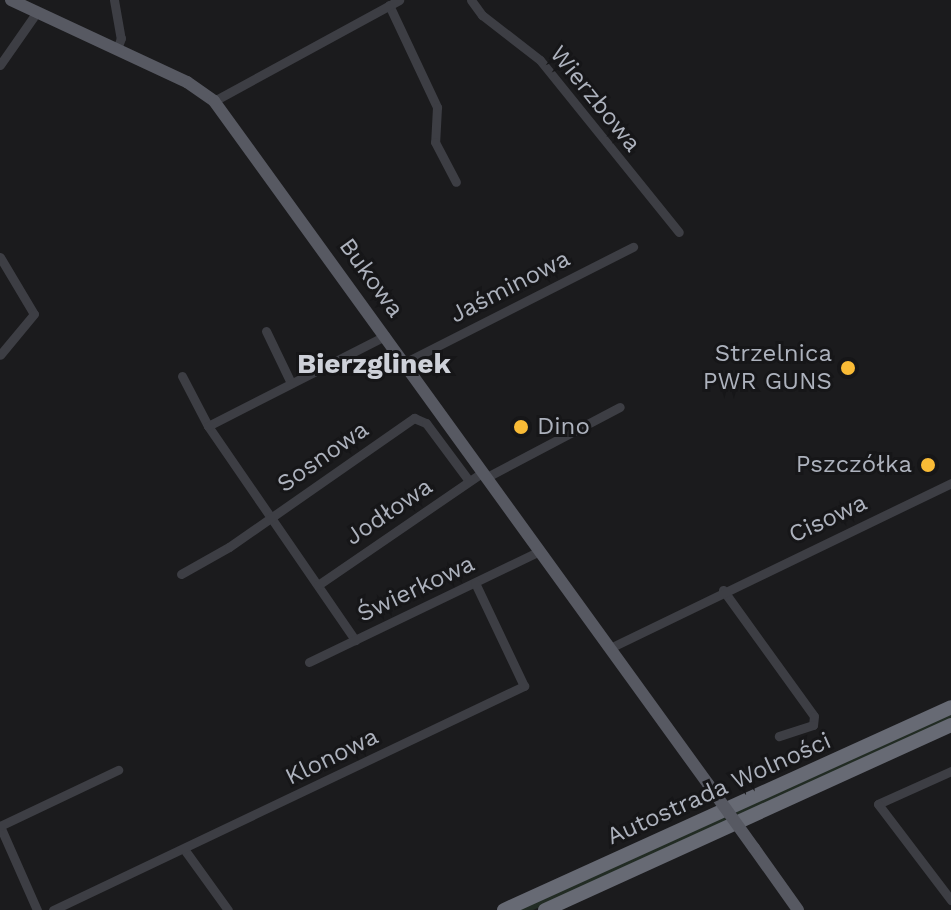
<!DOCTYPE html>
<meta charset="utf-8">
<style>
body{margin:0}
#map{position:relative;width:951px;height:910px;overflow:hidden;background:#1b1b1d;font-family:"Work Sans",sans-serif}
div>[style]{position:absolute}
.green>*{inset:0;background:#222c24}
.minor>*{height:9px;margin:-4.5px;padding:0 4.5px;transform-origin:4.5px;border-radius:4.5px;background:#3d3e44}
.major>*{height:12px;margin:-6px;padding:0 6px;transform-origin:6px;border-radius:6px;background:#575962}
.highway>*{height:14px;margin:-7px;padding:0 7px;transform-origin:7px;border-radius:7px;background:#676a74}
.major-bridge>*{height:12px;margin:-6px;padding:0 6px;transform-origin:6px;border-radius:6px;background:#575962}
.dots>*{width:22px;height:22px;translate:-50% -50%;box-sizing:border-box;border:4px solid #161618;border-radius:50%}
span{translate:-50% -50%;white-space:nowrap;text-align:center;line-height:1.15;-webkit-text-stroke:6px #161618;paint-order:stroke}
.street-label{font-size:24px;color:#adb2bd}
.poi-label{font-size:24px;color:#adb2bd}
.right{translate:-100% -50%;text-align:right}
.left{translate:0 -50%;text-align:left}
.quarter-label{font-size:28px;color:#ced1d9;font-weight:700}
</style>
<div id="map">
<div class="green">
<i style="clip-path:polygon(951px 712px,951px 720px,739px 816px,735px 811px)"></i>
<i style="clip-path:polygon(723px 816px,728px 822px,533px 910px,516px 910px)"></i>
</div>
<div class="minor">
<i style="left:114px;top:0;width:39px;rotate:80deg"></i>
<i style="left:121px;top:38px;width:12px;rotate:110deg"></i>
<i style="left:471px;top:0;width:19px;rotate:54deg"></i>
<i style="left:482px;top:15px;width:73px;rotate:37.8deg"></i>
<i style="left:540px;top:60px;width:221px;rotate:51.1deg"></i>
<i style="left:389px;top:5px;width:113px;rotate:64.8deg"></i>
<i style="left:437px;top:107px;width:35px;rotate:93deg"></i>
<i style="left:435px;top:142px;width:45px;rotate:62.3deg"></i>
<i style="left:0;top:65px;width:65px;rotate:-55.1deg"></i>
<i style="left:214px;top:101px;width:211px;rotate:-28.6deg"></i>
<i style="left:0;top:257px;width:66px;rotate:59.2deg"></i>
<i style="left:34px;top:314px;width:53px;rotate:129.7deg"></i>
<i style="left:266px;top:331px;width:58px;rotate:64.3deg"></i>
<i style="left:404px;top:363px;width:257px;rotate:-26.9deg"></i>
<i style="left:182px;top:376px;width:56px;rotate:62.5deg"></i>
<i style="left:208px;top:426px;width:260px;rotate:55.5deg"></i>
<i style="left:208px;top:426px;width:199px;rotate:-27deg"></i>
<i style="left:487px;top:477px;width:150px;rotate:-27.8deg"></i>
<i style="left:181px;top:574px;width:55px;rotate:-29.4deg"></i>
<i style="left:229px;top:547px;width:226px;rotate:-34.9deg"></i>
<i style="left:414px;top:418px;width:13px;rotate:23deg"></i>
<i style="left:426px;top:423px;width:72px;rotate:53.4deg"></i>
<i style="left:318px;top:585px;width:200px;rotate:-34.4deg"></i>
<i style="left:723px;top:590px;width:155px;rotate:54.2deg"></i>
<i style="left:814px;top:716px;width:9px;rotate:96deg"></i>
<i style="left:813px;top:725px;width:36px;rotate:162deg"></i>
<i style="left:610px;top:648px;width:379px;rotate:-25.8deg"></i>
<i style="left:309px;top:662px;width:256px;rotate:-25.7deg"></i>
<i style="left:951px;top:771px;width:80px;rotate:155.7deg"></i>
<i style="left:878px;top:804px;width:121px;rotate:52.8deg"></i>
<i style="left:184px;top:849px;width:75px;rotate:54.2deg"></i>
<i style="left:37px;top:910px;width:92px;rotate:-113.8deg"></i>
<i style="left:0;top:826px;width:131px;rotate:-25.4deg"></i>
<i style="left:53px;top:910px;width:522px;rotate:-25.44deg"></i>
<i style="left:524px;top:686px;width:114px;rotate:-115.4deg"></i>
</div>
<div class="major">
<i style="left:11px;top:0;width:194px;rotate:25deg"></i>
<i style="left:187px;top:82px;width:33px;rotate:35deg"></i>
<i style="left:214px;top:101px;width:843px;rotate:54.12deg"></i>
<i style="left:754px;top:848px;width:76px;rotate:54.6deg"></i>
</div>
<div class="highway">
<i style="left:504px;top:910px;width:491px;rotate:-24.4deg"></i>
<i style="left:545px;top:910px;width:446px;rotate:-24.5deg"></i>
</div>
<div class="major-bridge">
<i style="left:708px;top:784px;width:79px;rotate:54.3deg"></i>
</div>
<div class="dots">
<i style="left:848px;top:368px;background:#f9bb36"></i>
<i style="left:521px;top:427px;background:#f9bb36"></i>
<i style="left:928px;top:465px;background:#f9bb36"></i>
</div>
<div class="street-label">
<span style="left:595px;top:99px;rotate:51deg">Wierzbowa</span>
<span style="left:371px;top:278px;rotate:54deg">Bukowa</span>
<span style="left:510px;top:287px;rotate:-27deg">Jaśminowa</span>
<span style="left:323px;top:457px;rotate:-35deg">Sosnowa</span>
<span style="left:389px;top:512px;rotate:-34deg">Jodłowa</span>
<span style="left:828px;top:519px;rotate:-25deg">Cisowa</span>
<span style="left:416px;top:589px;rotate:-25deg">Świerkowa</span>
<span style="left:332px;top:757px;rotate:-26deg">Klonowa</span>
<span style="left:719px;top:789px;rotate:-24deg">Autostrada Wolności</span>
</div>
<div class="poi-label">
<span class="right" style="left:832px;top:368px">Strzelnica<br>PWR GUNS</span>
<span class="left" style="left:537px;top:427px">Dino</span>
<span class="right" style="left:912px;top:465px">Pszczółka</span>
</div>
<div class="quarter-label">
<span style="left:374px;top:364px">Bierzglinek</span>
</div>
</div>
